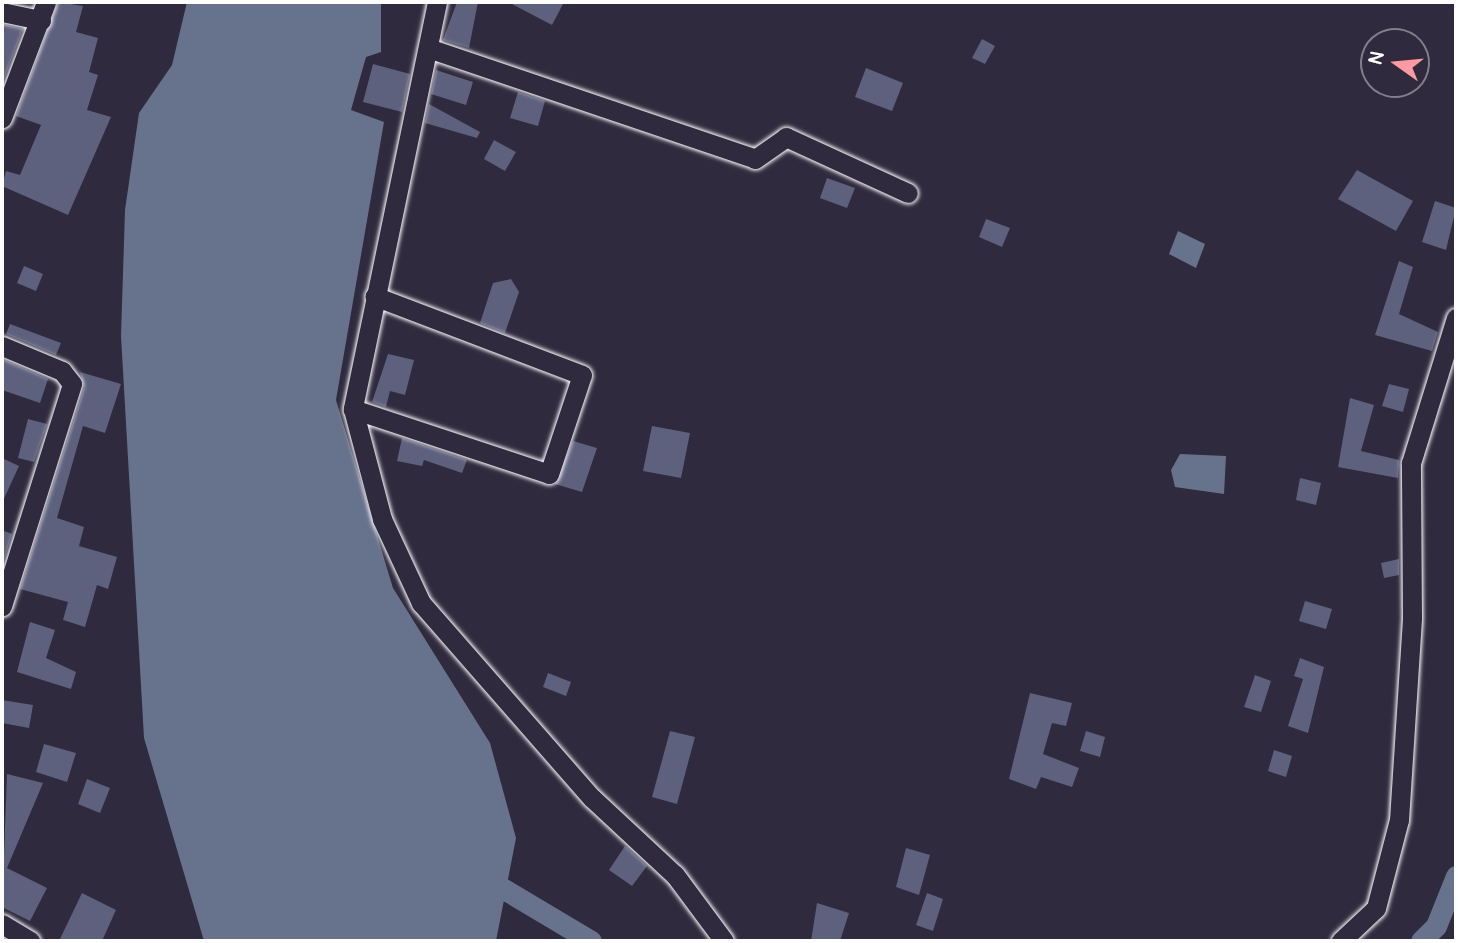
<!DOCTYPE html>
<style>
body{margin:0}
#map{position:relative;width:1458px;height:943px;overflow:hidden;background:#2f2a3d;font-family:Pangolin,sans-serif}
div>[style]{position:absolute}
.water>*{inset:0;background:#67738c}
.canal>*{height:21px;margin:-10.5px;padding:0 10.5px;transform-origin:10.5px;border-radius:10.5px;background:#67738c}
.building>*{inset:0;background:#5d617e}
.roads{filter:drop-shadow(0 0 2px #fff) drop-shadow(0 0 2px #fff)}
.street>*{height:19px;margin:-9.5px;padding:0 9.5px;transform-origin:9.5px;border-radius:9.5px;background:#2f2a3d}
span{translate:-50% -50%;white-space:nowrap;text-align:center;line-height:1.15;-webkit-text-stroke:5px #2f2a3d;paint-order:stroke}
.frame{position:absolute;inset:0;border:4px solid #fff;pointer-events:none}
.north{position:absolute;left:1360px;top:28px;width:70px;height:70px;box-sizing:border-box;background:#2f2a3d;border:2px solid #827f8b;border-radius:50%;rotate:285deg;font-size:19px;font-weight:700;line-height:28px;text-align:center;color:#fff}
.north::after{content:'';display:block;margin:auto;width:24px;height:32px;background:#ff9aa2;clip-path:polygon(50% 0,100% 100%,50% 72%,0 100%)}
</style>
<div id="map">
<div class="water">
<i style="clip-path:polygon(187px 2px,381px 2px,381px 52px,366px 57px,351px 110px,384px 122px,336px 400px,393px 588px,490px 743px,516px 838px,496px 941px,204px 941px,144px 738px,121px 336px,125px 210px,139px 113px,172px 65px)"></i>
<i style="clip-path:polygon(1178px 231px,1205px 244px,1196px 268px,1169px 254px)"></i>
<i style="clip-path:polygon(1180px 454px,1226px 456px,1224px 494px,1175px 487px,1171px 470px)"></i>
</div>
<div class="canal">
<i style="left:482px;top:876px;width:127px;rotate:30.8deg"></i>
<i style="left:1421px;top:941px;width:21px;rotate:-45deg"></i>
<i style="left:1436px;top:926px;width:54px;rotate:-68.2deg"></i>
</div>
<div class="building">
<i style="clip-path:polygon(58px 2px,83px 6px,76px 32px,98px 38px,89px 72px,98px 75px,87px 110px,111px 117px,68px 215px,2px 186px,6px 171px,20px 175px,41px 125px,16px 116px)"></i>
<i style="clip-path:polygon(457px 2px,478px 2px,469px 48px,443px 40px)"></i>
<i style="clip-path:polygon(508px 2px,564px 2px,552px 25px)"></i>
<i style="clip-path:polygon(2px 24px,23px 29px,2px 84px)"></i>
<i style="clip-path:polygon(982px 39px,995px 46px,985px 64px,972px 58px)"></i>
<i style="clip-path:polygon(373px 64px,410px 74px,402px 112px,363px 102px)"></i>
<i style="clip-path:polygon(866px 68px,903px 83px,892px 111px,855px 97px)"></i>
<i style="clip-path:polygon(436px 70px,473px 82px,466px 105px,431px 94px)"></i>
<i style="clip-path:polygon(518px 92px,545px 101px,538px 126px,510px 118px)"></i>
<i style="clip-path:polygon(429px 104px,480px 132px,477px 138px,425px 123px)"></i>
<i style="clip-path:polygon(494px 140px,516px 152px,505px 171px,484px 159px)"></i>
<i style="clip-path:polygon(1357px 170px,1413px 201px,1396px 231px,1338px 199px)"></i>
<i style="clip-path:polygon(827px 178px,855px 188px,847px 208px,820px 198px)"></i>
<i style="clip-path:polygon(1435px 201px,1456px 208px,1446px 250px,1422px 242px)"></i>
<i style="clip-path:polygon(986px 219px,1010px 228px,1002px 247px,979px 237px)"></i>
<i style="clip-path:polygon(1399px 261px,1413px 267px,1399px 314px,1438px 332px,1432px 351px,1375px 335px)"></i>
<i style="clip-path:polygon(24px 266px,43px 274px,36px 291px,17px 283px)"></i>
<i style="clip-path:polygon(511px 279px,519px 292px,505px 333px,480px 323px,493px 283px)"></i>
<i style="clip-path:polygon(10px 324px,61px 343px,56px 355px,6px 334px)"></i>
<i style="clip-path:polygon(388px 354px,414px 360px,405px 395px,390px 391px,386px 407px,372px 402px)"></i>
<i style="clip-path:polygon(2px 359px,48px 379px,40px 403px,2px 390px)"></i>
<i style="clip-path:polygon(80px 372px,121px 384px,105px 433px,83px 426px,57px 518px,84px 527px,79px 546px,117px 557px,108px 589px,97px 585px,85px 627px,63px 620px,68px 602px,20px 589px,84px 388px)"></i>
<i style="clip-path:polygon(1389px 384px,1409px 389px,1403px 412px,1382px 406px)"></i>
<i style="clip-path:polygon(1350px 398px,1374px 405px,1361px 451px,1399px 460px,1398px 478px,1338px 467px)"></i>
<i style="clip-path:polygon(28px 419px,47px 424px,34px 462px,18px 458px)"></i>
<i style="clip-path:polygon(652px 426px,690px 433px,681px 478px,643px 471px)"></i>
<i style="clip-path:polygon(402px 438px,467px 460px,462px 473px,424px 460px,422px 466px,397px 461px)"></i>
<i style="clip-path:polygon(573px 441px,597px 448px,582px 492px,555px 484px)"></i>
<i style="clip-path:polygon(2px 458px,19px 466px,2px 503px)"></i>
<i style="clip-path:polygon(1300px 478px,1321px 483px,1316px 505px,1296px 500px)"></i>
<i style="clip-path:polygon(2px 530px,12px 534px,2px 566px)"></i>
<i style="clip-path:polygon(1399px 559px,1399px 575px,1384px 578px,1381px 563px)"></i>
<i style="clip-path:polygon(1305px 601px,1332px 609px,1326px 629px,1299px 621px)"></i>
<i style="clip-path:polygon(30px 622px,55px 630px,46px 658px,76px 672px,71px 689px,17px 672px)"></i>
<i style="clip-path:polygon(1300px 658px,1324px 667px,1308px 733px,1288px 726px,1303px 679px,1294px 676px)"></i>
<i style="clip-path:polygon(548px 673px,571px 682px,566px 696px,543px 687px)"></i>
<i style="clip-path:polygon(1255px 675px,1271px 681px,1261px 712px,1244px 707px)"></i>
<i style="clip-path:polygon(1030px 693px,1072px 703px,1066px 726px,1052px 723px,1043px 754px,1079px 768px,1072px 787px,1041px 777px,1036px 789px,1009px 779px)"></i>
<i style="clip-path:polygon(2px 700px,33px 705px,29px 728px,2px 723px)"></i>
<i style="clip-path:polygon(670px 731px,695px 737px,677px 804px,652px 797px)"></i>
<i style="clip-path:polygon(1086px 731px,1105px 737px,1100px 757px,1080px 751px)"></i>
<i style="clip-path:polygon(44px 744px,76px 753px,67px 782px,36px 772px)"></i>
<i style="clip-path:polygon(1274px 750px,1292px 756px,1286px 777px,1268px 771px)"></i>
<i style="clip-path:polygon(7px 774px,43px 783px,7px 868px,47px 888px,30px 921px,2px 907px)"></i>
<i style="clip-path:polygon(87px 779px,110px 788px,100px 813px,78px 804px)"></i>
<i style="clip-path:polygon(625px 846px,647px 866px,632px 886px,609px 870px)"></i>
<i style="clip-path:polygon(906px 848px,930px 855px,919px 895px,896px 887px)"></i>
<i style="clip-path:polygon(82px 893px,116px 910px,102px 941px,59px 941px)"></i>
<i style="clip-path:polygon(927px 893px,943px 899px,933px 931px,916px 925px)"></i>
<i style="clip-path:polygon(817px 903px,849px 913px,840px 941px,811px 941px)"></i>
</div>
<div class="roads">
<div class="street">
<i style="left:437px;top:2px;width:416px;rotate:101.7deg"></i>
<i style="left:353px;top:409px;width:114px;rotate:75.2deg"></i>
<i style="left:382px;top:519px;width:93px;rotate:65.1deg"></i>
<i style="left:421px;top:603px;width:259px;rotate:48.8deg"></i>
<i style="left:592px;top:798px;width:113px;rotate:42.9deg"></i>
<i style="left:675px;top:875px;width:82px;rotate:53.4deg"></i>
<i style="left:2px;top:12px;width:40px;rotate:12deg"></i>
<i style="left:428px;top:48px;width:345px;rotate:18.7deg"></i>
<i style="left:755px;top:159px;width:38px;rotate:-35deg"></i>
<i style="left:786px;top:137px;width:134px;rotate:24.7deg"></i>
<i style="left:2px;top:118px;width:124px;rotate:-69.2deg"></i>
<i style="left:2px;top:346px;width:65px;rotate:22.6deg"></i>
<i style="left:62px;top:371px;width:16px;rotate:52deg"></i>
<i style="left:72px;top:384px;width:233px;rotate:107.5deg"></i>
<i style="left:353px;top:409px;width:206px;rotate:18.3deg"></i>
<i style="left:549px;top:474px;width:104px;rotate:-71.6deg"></i>
<i style="left:582px;top:375px;width:222px;rotate:-159.2deg"></i>
<i style="left:2px;top:924px;width:33px;rotate:31deg"></i>
<i style="left:1341px;top:941px;width:48px;rotate:-43.3deg"></i>
<i style="left:1376px;top:908px;width:91px;rotate:-75.4deg"></i>
<i style="left:1399px;top:820px;width:203px;rotate:-86.3deg"></i>
<i style="left:1412px;top:617px;width:154px;rotate:-90.4deg"></i>
<i style="left:1411px;top:463px;width:152px;rotate:-72.8deg"></i>
</div>
</div>
<div class="frame"></div>
<div class="north">N</div>
</div>
